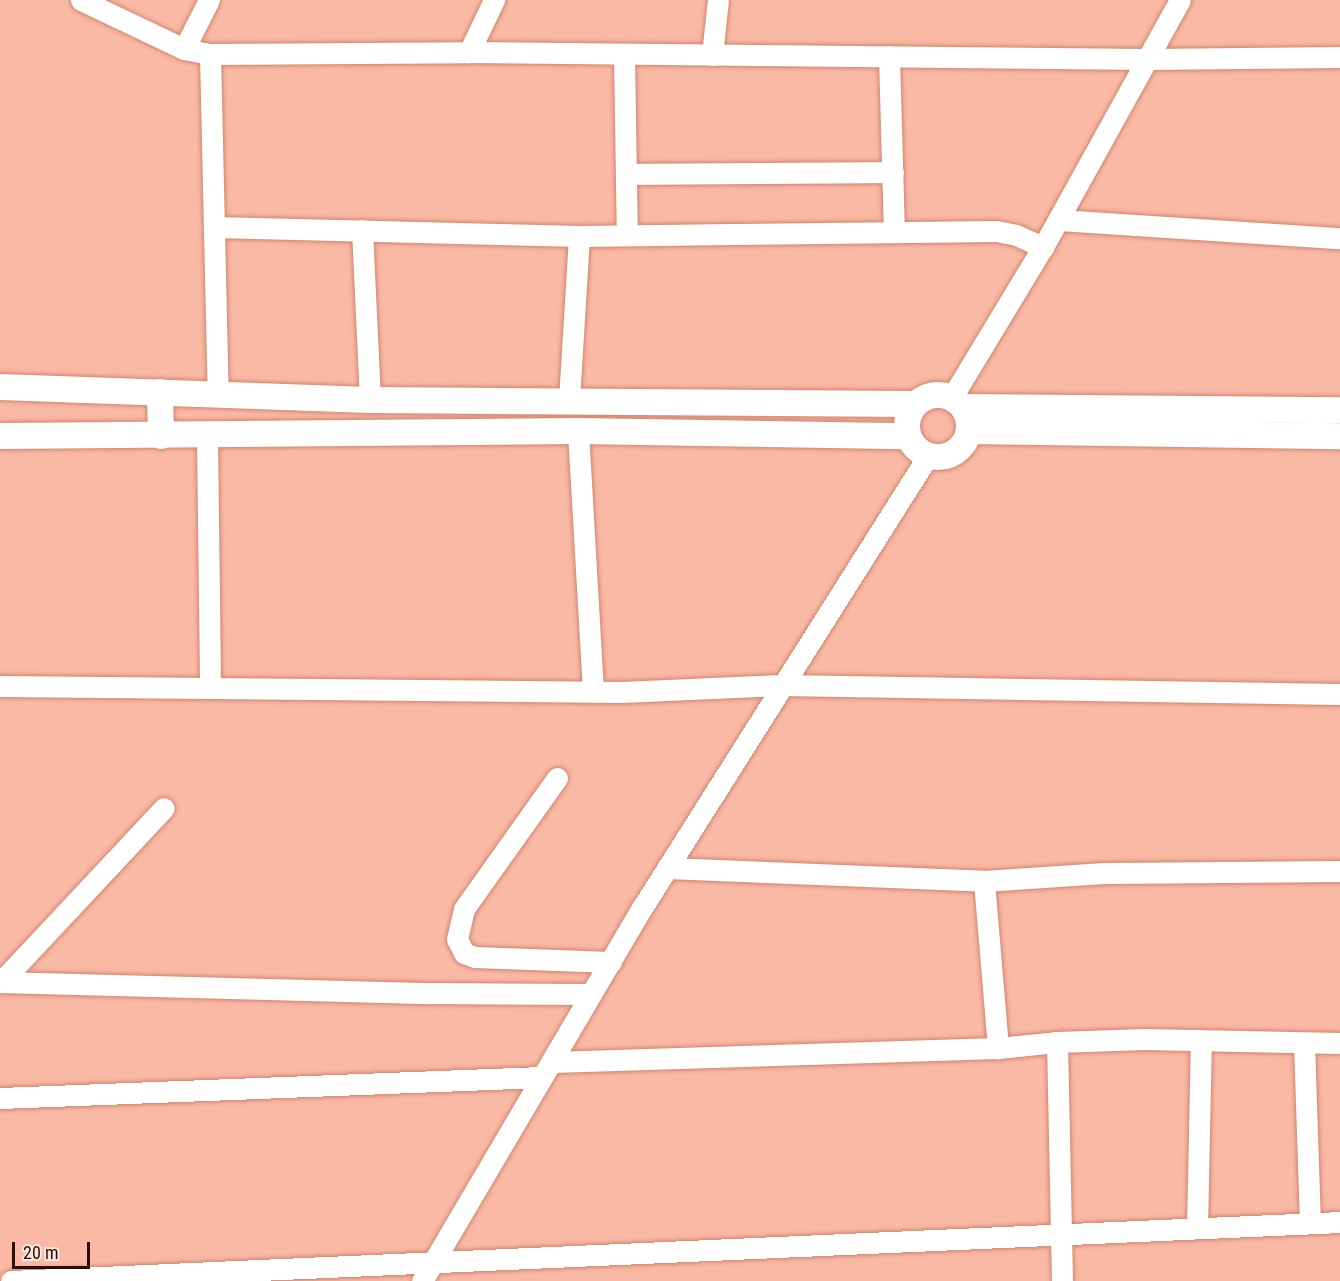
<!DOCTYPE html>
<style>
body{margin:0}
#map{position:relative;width:1340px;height:1281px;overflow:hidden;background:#fab9a5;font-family:"Roboto Condensed",sans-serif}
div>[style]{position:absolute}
.roads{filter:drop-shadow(0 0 2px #d2866e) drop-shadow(0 0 2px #d2866e)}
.minor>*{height:21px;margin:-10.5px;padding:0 10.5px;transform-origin:10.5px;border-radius:10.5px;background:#fff}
.tertiary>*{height:26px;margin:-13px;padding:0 13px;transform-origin:13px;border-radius:13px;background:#fff}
.tertiary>.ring{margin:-13px;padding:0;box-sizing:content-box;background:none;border:26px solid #fff;border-radius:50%}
span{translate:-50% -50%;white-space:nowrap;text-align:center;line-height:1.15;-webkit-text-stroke:4.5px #ffe5dd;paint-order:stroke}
.scale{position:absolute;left:12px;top:1242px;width:78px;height:27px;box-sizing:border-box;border:3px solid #2a0d05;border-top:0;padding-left:8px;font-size:18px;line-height:21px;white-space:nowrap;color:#2a0d05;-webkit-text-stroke:4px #ffe5dd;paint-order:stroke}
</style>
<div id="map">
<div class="roads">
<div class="minor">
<i style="left:81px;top:0;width:114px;rotate:25.4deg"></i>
<i style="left:184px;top:49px;width:26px;rotate:11deg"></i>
<i style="left:210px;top:54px;width:259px;rotate:-0.4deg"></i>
<i style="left:469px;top:52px;width:678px;rotate:0.59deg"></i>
<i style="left:1147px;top:59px;width:193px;rotate:-0.6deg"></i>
<i style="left:184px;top:49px;width:55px;rotate:-63deg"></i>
<i style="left:469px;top:52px;width:58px;rotate:-64.3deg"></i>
<i style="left:210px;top:54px;width:340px;rotate:88.7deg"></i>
<i style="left:624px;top:54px;width:181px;rotate:89.1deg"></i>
<i style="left:712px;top:55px;width:55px;rotate:-83.8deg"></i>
<i style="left:889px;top:56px;width:176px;rotate:88.4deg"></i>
<i style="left:627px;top:174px;width:266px;rotate:-0.4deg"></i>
<i style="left:1058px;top:220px;width:283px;rotate:3.7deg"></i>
<i style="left:215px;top:227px;width:364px;rotate:1.4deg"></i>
<i style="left:579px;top:236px;width:417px;rotate:-0.7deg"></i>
<i style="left:996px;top:231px;width:20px;rotate:11deg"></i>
<i style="left:1016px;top:235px;width:30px;rotate:24deg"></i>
<i style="left:362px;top:230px;width:170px;rotate:87.3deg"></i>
<i style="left:952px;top:397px;width:175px;rotate:-58.8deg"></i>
<i style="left:1043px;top:247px;width:282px;rotate:-61deg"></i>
<i style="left:569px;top:400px;width:164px;rotate:-86.5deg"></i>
<i style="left:578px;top:431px;width:261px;rotate:86.7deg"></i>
<i style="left:207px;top:436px;width:251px;rotate:89.3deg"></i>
<i style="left:0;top:686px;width:621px;rotate:0.55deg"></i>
<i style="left:621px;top:692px;width:160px;rotate:-2.5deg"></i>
<i style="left:781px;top:685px;width:559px;rotate:0.92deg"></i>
<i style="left:557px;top:778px;width:161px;rotate:125.4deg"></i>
<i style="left:464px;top:909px;width:31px;rotate:103deg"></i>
<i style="left:457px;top:939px;width:16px;rotate:63deg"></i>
<i style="left:464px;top:953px;width:12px;rotate:20deg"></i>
<i style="left:475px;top:957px;width:136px;rotate:2.1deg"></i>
<i style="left:667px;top:868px;width:317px;rotate:2.3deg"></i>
<i style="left:984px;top:881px;width:120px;rotate:-3.8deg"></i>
<i style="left:1104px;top:873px;width:236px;rotate:-0.5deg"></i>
<i style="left:984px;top:881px;width:168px;rotate:85.2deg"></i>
<i style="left:0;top:982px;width:431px;rotate:1.5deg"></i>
<i style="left:431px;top:993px;width:160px;rotate:0.4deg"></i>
<i style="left:1px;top:982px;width:238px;rotate:-46.9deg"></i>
<i style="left:1057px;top:1042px;width:239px;rotate:88.8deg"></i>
<i style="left:1304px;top:1043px;width:179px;rotate:88.1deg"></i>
<i style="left:552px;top:1062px;width:446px;rotate:-1.8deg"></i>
<i style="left:998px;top:1048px;width:59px;rotate:-5.8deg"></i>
<i style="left:1057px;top:1042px;width:87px;rotate:-2deg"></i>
<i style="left:1144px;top:1039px;width:196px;rotate:1.2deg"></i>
<i style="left:0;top:1098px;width:542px;rotate:-2.22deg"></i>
<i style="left:1197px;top:1228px;width:188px;rotate:-88.8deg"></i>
<i style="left:11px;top:1281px;width:1330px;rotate:-2.54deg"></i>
<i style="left:422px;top:1281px;width:433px;rotate:-59.5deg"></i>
<i style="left:642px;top:908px;width:535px;rotate:-57.68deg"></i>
</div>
<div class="tertiary">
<i style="left:0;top:387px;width:370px;rotate:2deg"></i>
<i style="left:370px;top:400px;width:545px;rotate:0.42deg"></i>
<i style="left:160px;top:392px;width:44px;rotate:88.7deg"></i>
<i class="ring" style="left:907px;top:395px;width:36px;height:36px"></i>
<i style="left:963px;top:407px;width:377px;rotate:0.5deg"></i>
<i style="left:969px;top:431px;width:371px;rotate:0.8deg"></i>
<i style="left:0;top:436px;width:578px;rotate:-0.5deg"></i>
<i style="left:578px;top:431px;width:330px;rotate:0.9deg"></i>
</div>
</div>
<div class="scale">20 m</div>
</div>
